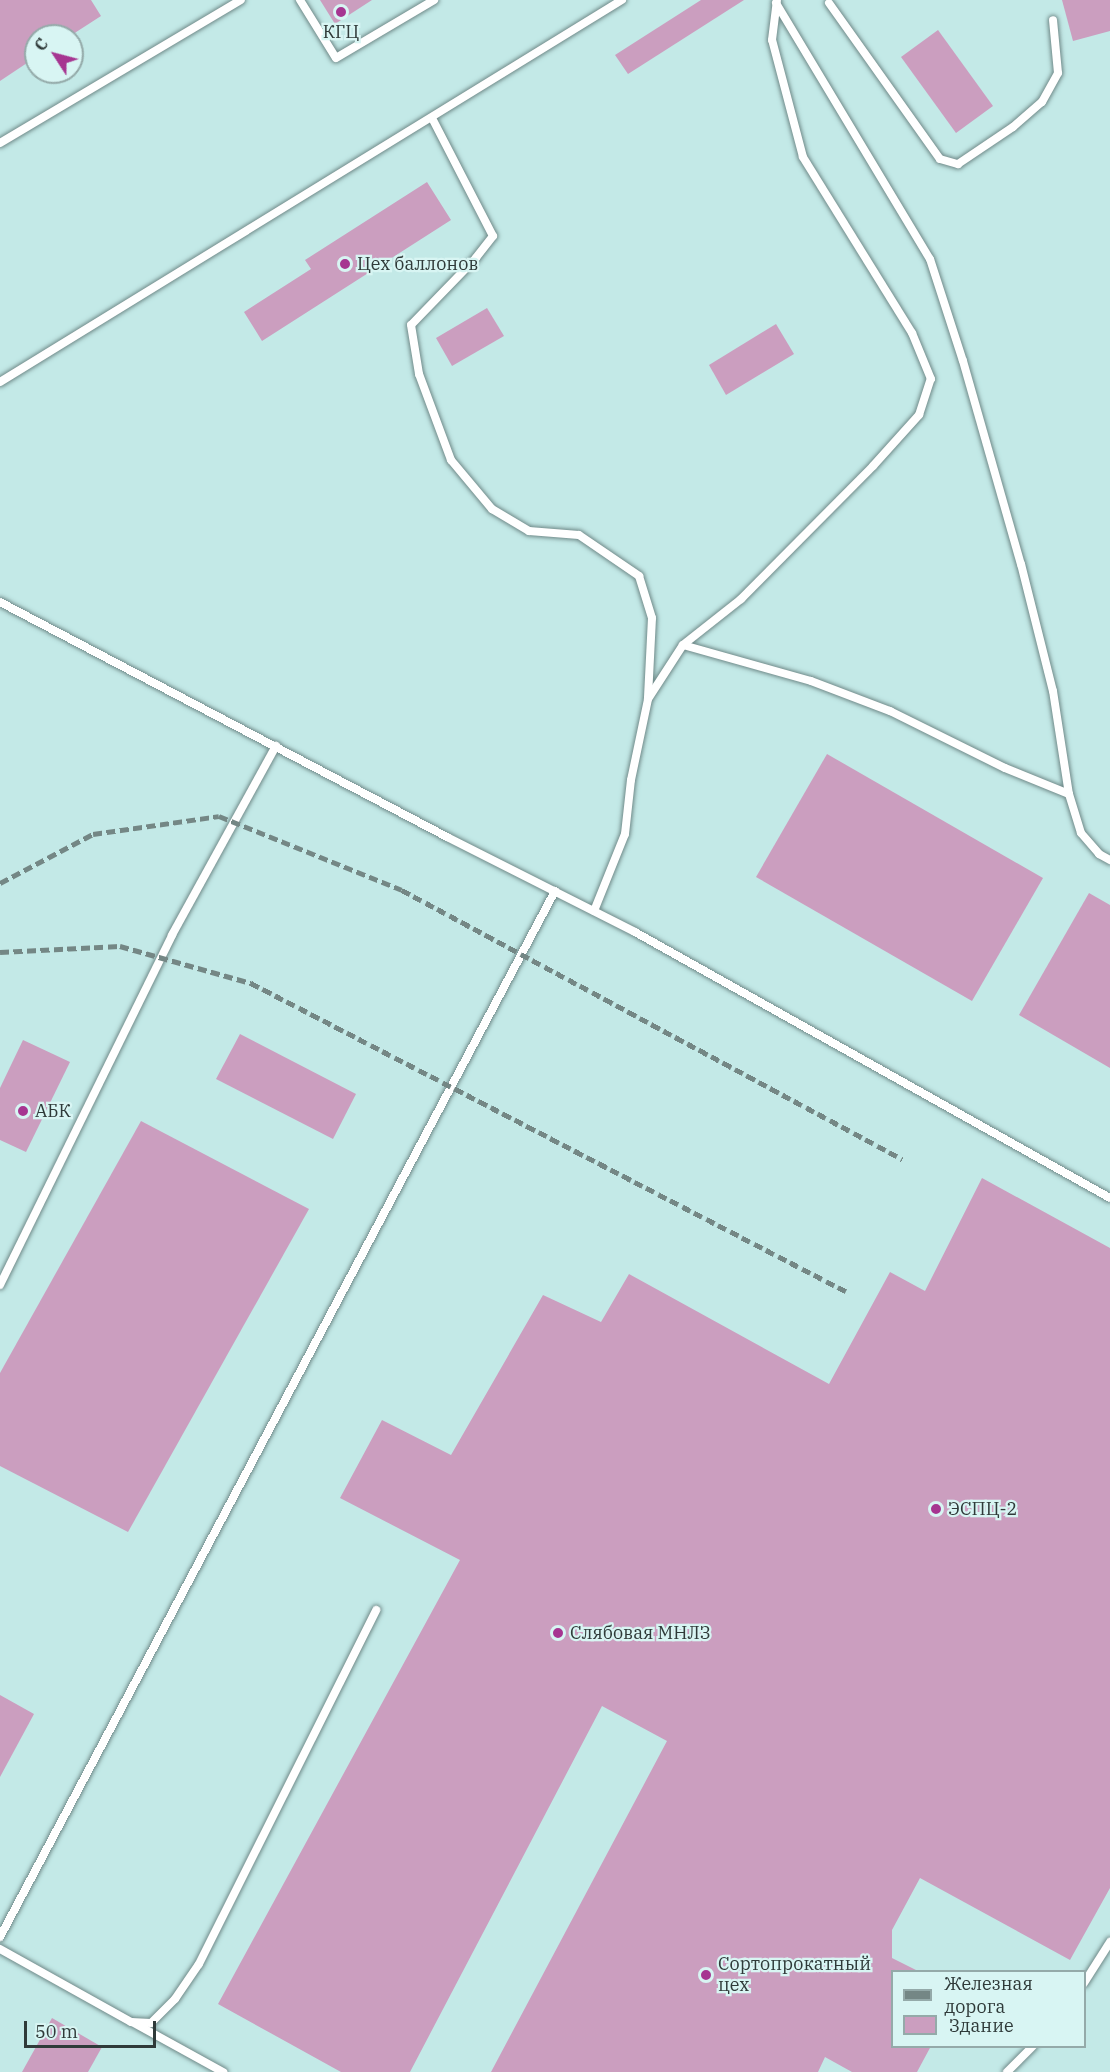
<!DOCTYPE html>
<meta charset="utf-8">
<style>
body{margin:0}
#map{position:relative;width:1110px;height:2072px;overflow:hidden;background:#d8f5f3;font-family:"IBM Plex Serif",serif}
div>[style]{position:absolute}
.built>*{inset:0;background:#c3e9e7}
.building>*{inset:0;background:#cb9ebf}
.roads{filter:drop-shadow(0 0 2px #708a89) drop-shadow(0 0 2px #708a89)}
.service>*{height:8px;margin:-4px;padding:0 4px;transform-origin:4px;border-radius:4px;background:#fff}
.rail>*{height:4.5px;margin-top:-2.25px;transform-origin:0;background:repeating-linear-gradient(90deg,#748785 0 9px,transparent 0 13.5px)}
.dots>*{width:16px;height:16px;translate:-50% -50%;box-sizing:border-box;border:3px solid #d8f5f3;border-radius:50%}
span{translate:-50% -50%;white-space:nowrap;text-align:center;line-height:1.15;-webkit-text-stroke:4.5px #d8f5f3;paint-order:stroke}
.poi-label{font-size:18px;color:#2f3a39}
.left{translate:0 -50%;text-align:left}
.legend{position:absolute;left:891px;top:1970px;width:195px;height:78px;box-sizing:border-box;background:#d8f5f3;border:2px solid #94aaa9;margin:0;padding:8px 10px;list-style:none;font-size:18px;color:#2f3a39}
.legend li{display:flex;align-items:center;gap:12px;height:30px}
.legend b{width:30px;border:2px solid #94aaa9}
.north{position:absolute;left:24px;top:24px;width:60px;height:60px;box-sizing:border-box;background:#d8f5f3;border:2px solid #94aaa9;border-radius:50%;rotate:306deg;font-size:16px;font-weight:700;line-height:24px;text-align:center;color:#2f3a39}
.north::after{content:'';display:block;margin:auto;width:21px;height:27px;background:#a63591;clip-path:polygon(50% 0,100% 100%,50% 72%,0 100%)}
.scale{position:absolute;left:24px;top:2021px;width:132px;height:27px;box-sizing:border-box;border:3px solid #2f3a39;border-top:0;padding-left:8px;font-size:18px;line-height:21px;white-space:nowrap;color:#2f3a39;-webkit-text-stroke:4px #d8f5f3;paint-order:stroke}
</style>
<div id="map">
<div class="built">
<i style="clip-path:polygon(evenodd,0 0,1110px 0,1110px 2072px,0 2072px,0 0,36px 36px,72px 36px,72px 72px,36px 72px,36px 36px,0 0,892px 1972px,1084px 1972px,1084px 2046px,892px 2046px,892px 1972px)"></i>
</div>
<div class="building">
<i style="clip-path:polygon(0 0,91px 0,101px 16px,70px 36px,36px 36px,36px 57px,0 81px)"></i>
<i style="clip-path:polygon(320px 0,372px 0,335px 24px)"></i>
<i style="clip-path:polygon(701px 0,744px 0,628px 74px,615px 55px)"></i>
<i style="clip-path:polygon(1062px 0,1110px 0,1110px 31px,1073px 41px)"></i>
<i style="clip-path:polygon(938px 30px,993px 106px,956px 133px,901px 57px)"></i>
<i style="clip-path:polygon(427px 182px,451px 220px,262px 341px,244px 312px,311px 269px,305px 260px)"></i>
<i style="clip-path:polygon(487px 308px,504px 336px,452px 366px,436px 338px)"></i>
<i style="clip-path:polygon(776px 324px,794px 354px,726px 395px,709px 365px)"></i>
<i style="clip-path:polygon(827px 754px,1043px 878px,972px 1001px,756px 877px)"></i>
<i style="clip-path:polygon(1089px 893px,1110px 905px,1110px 1068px,1019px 1015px)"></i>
<i style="clip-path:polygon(240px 1034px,356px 1094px,333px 1139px,216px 1079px)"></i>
<i style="clip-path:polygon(23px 1040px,70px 1062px,26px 1152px,0 1140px,0 1088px)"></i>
<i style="clip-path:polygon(141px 1121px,309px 1209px,128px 1532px,0 1466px,0 1373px)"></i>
<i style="clip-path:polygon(982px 1178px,1110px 1248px,1110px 1888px,1070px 1960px,920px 1878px,892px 1930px,892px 1958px,918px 1971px,892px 1971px,892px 2046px,931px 2046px,917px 2072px,852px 2072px,825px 2057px,818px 2072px,491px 2072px,667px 1741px,602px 1706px,410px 2072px,341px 2072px,218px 2004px,460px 1560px,340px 1498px,382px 1420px,451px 1455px,543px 1295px,601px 1322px,629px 1274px,829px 1384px,890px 1272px,925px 1291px)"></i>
<i style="clip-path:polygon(0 1695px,34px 1714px,0 1777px)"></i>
<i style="clip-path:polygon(52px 2018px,102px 2047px,88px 2072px,22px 2072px)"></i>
</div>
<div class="roads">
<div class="service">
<i style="left:300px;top:0;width:68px;rotate:58.2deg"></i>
<i style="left:336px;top:58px;width:114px;rotate:-30.6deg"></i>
<i style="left:776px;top:3px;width:299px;rotate:59deg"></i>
<i style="left:930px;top:259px;width:107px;rotate:72.1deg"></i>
<i style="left:963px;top:361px;width:211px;rotate:74.1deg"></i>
<i style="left:1021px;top:564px;width:131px;rotate:75.9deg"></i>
<i style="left:1053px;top:691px;width:104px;rotate:81.2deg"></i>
<i style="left:1069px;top:794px;width:41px;rotate:72.9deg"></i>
<i style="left:1081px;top:833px;width:28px;rotate:49deg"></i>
<i style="left:1099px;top:854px;width:13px;rotate:29deg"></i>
<i style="left:829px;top:3px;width:191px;rotate:54.6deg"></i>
<i style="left:940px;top:159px;width:19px;rotate:16deg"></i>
<i style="left:958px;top:164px;width:66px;rotate:-33.9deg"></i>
<i style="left:1013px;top:127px;width:38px;rotate:-41deg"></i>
<i style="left:1042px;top:102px;width:33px;rotate:-61deg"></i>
<i style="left:1058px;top:73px;width:53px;rotate:-95.4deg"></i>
<i style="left:432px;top:118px;width:133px;rotate:62.7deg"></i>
<i style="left:493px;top:236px;width:28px;rotate:128deg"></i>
<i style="left:476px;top:258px;width:93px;rotate:134.1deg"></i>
<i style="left:411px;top:325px;width:50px;rotate:80.7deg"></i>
<i style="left:419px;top:374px;width:92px;rotate:69.6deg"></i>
<i style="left:451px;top:460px;width:64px;rotate:50.1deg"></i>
<i style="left:492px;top:509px;width:43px;rotate:30.7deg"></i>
<i style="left:529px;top:531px;width:50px;rotate:4.6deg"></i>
<i style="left:579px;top:535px;width:73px;rotate:34.3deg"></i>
<i style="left:639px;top:576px;width:44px;rotate:72.8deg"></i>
<i style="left:652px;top:618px;width:80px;rotate:92.9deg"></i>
<i style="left:0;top:143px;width:280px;rotate:-30.7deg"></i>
<i style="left:0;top:382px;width:730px;rotate:-31.56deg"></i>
<i style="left:0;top:602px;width:505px;rotate:27.73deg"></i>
<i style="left:447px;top:837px;width:211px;rotate:26.8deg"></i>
<i style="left:635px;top:932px;width:544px;rotate:29.25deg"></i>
<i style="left:683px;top:645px;width:133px;rotate:15.7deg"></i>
<i style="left:811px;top:681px;width:85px;rotate:20.8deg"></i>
<i style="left:890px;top:711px;width:128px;rotate:26.4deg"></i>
<i style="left:1005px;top:768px;width:69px;rotate:22.1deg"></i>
<i style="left:594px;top:911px;width:83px;rotate:-68.1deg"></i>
<i style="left:625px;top:834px;width:54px;rotate:-83.7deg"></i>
<i style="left:631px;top:780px;width:83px;rotate:-78.1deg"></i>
<i style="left:648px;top:699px;width:64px;rotate:-57.1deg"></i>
<i style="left:683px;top:645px;width:74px;rotate:-38.4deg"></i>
<i style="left:741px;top:599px;width:187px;rotate:-45.2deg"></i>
<i style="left:873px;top:466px;width:69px;rotate:-48deg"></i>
<i style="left:919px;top:415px;width:38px;rotate:-72deg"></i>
<i style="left:931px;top:379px;width:50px;rotate:-112.4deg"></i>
<i style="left:912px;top:333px;width:207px;rotate:-121.8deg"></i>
<i style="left:803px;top:157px;width:121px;rotate:-104.8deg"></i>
<i style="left:772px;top:40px;width:40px;rotate:-82.9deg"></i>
<i style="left:0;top:1285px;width:390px;rotate:-63.8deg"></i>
<i style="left:172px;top:935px;width:216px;rotate:-61.2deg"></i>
<i style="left:0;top:1937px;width:1184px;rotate:-62.05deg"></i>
<i style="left:0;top:1949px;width:150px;rotate:29.1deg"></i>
<i style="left:131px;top:2022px;width:20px;rotate:3deg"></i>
<i style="left:151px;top:2023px;width:34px;rotate:-45deg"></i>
<i style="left:175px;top:1999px;width:42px;rotate:-55.6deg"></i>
<i style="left:199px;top:1964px;width:396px;rotate:-63.4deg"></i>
<i style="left:1084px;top:1983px;width:49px;rotate:-57.6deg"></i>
<i style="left:134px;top:2023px;width:102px;rotate:28.8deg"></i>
<i style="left:1007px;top:2072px;width:37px;rotate:-45deg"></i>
</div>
</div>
<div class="rail">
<i style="left:0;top:883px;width:105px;rotate:-27.8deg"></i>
<i style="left:93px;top:834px;width:127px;rotate:-8.1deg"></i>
<i style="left:219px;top:816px;width:197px;rotate:22deg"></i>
<i style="left:402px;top:890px;width:568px;rotate:28.28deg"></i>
<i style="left:0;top:952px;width:120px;rotate:-2.9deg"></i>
<i style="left:120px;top:946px;width:136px;rotate:15.8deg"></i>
<i style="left:251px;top:983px;width:674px;rotate:27.4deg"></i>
</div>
<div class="dots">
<i style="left:341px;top:12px;background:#a63591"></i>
<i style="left:345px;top:264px;background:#a63591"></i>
<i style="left:23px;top:1111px;background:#a63591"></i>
<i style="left:936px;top:1509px;background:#a63591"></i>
<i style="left:558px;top:1633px;background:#a63591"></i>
<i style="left:706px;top:1975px;background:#a63591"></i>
</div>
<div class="poi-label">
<span style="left:341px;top:32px">КГЦ</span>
<span class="left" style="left:357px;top:264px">Цех баллонов</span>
<span class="left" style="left:35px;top:1111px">АБК</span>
<span class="left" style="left:948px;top:1509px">ЭСПЦ-2</span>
<span class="left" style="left:570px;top:1633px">Слябовая МНЛЗ</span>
<span class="left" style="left:718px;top:1975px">Сортопрокатный<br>цех</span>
</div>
<ul class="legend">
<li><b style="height:8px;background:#748785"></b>Железная дорога</li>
<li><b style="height:16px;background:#cb9ebf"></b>Здание</li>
</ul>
<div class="north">С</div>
<div class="scale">50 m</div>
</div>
